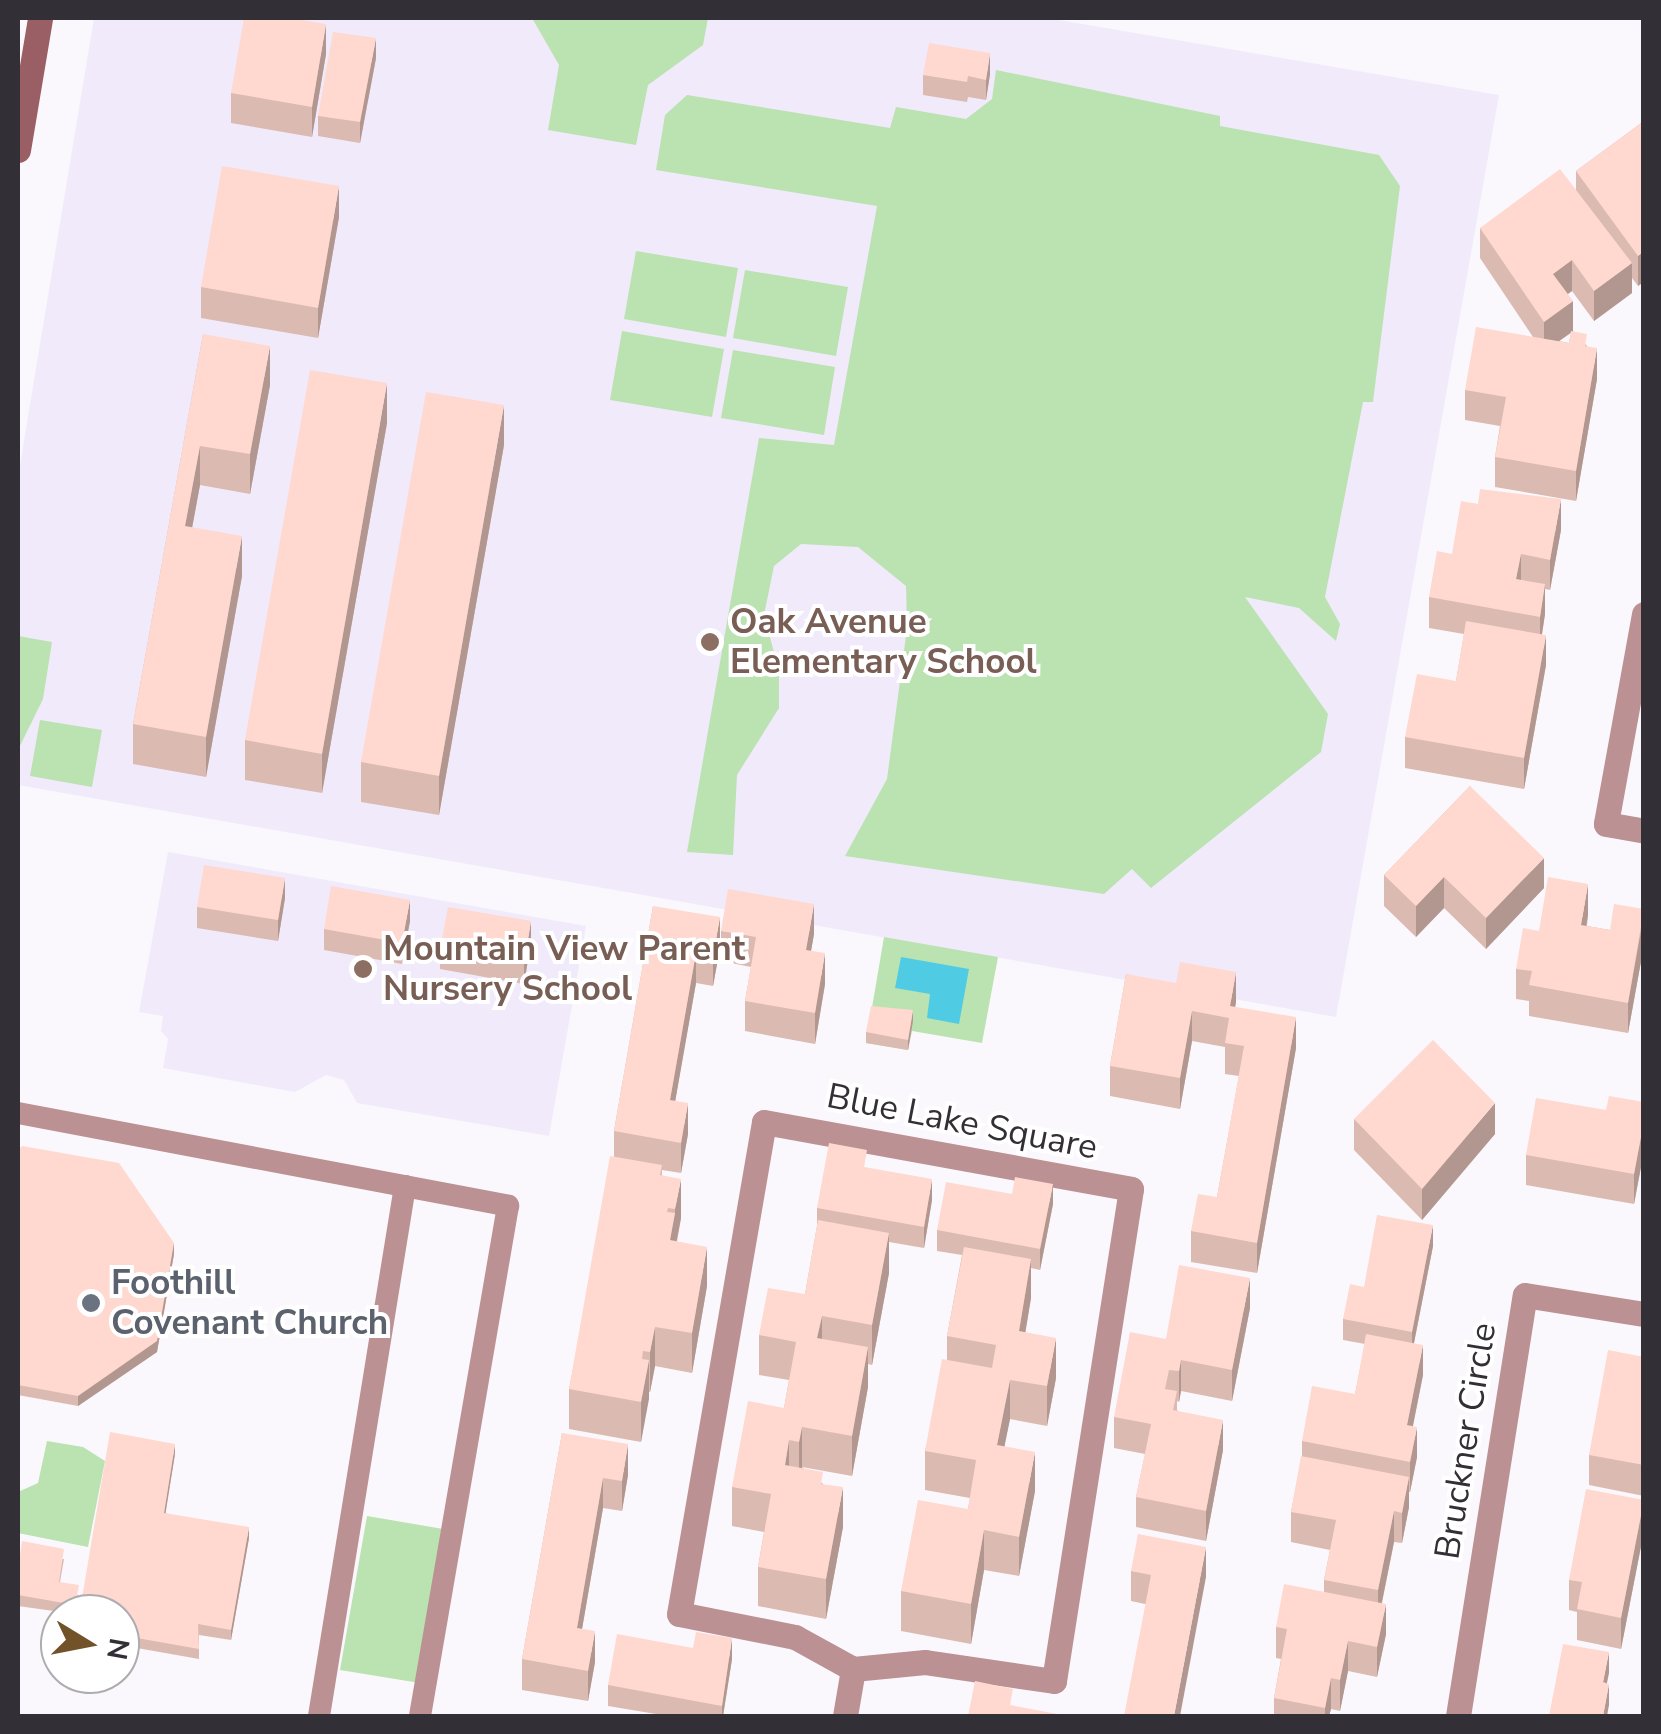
<!DOCTYPE html>
<style>
body{margin:0}
#map{position:relative;width:1661px;height:1734px;overflow:hidden;background:#faf8fc;font-family:"Nunito Sans",sans-serif}
div>[style]{position:absolute}
.built>*{inset:0;background:#f1eafb}
.green>*{inset:0;background:#bbe2b1}
.water>*{inset:0;background:#4fcce3}
.lane>*{height:22px;margin:-11px;padding:0 11px;transform-origin:11px;border-radius:11px;background:#bb9194}
.street>*{height:25px;margin:-12.5px;padding:0 12.5px;transform-origin:12.5px;border-radius:12.5px;background:#bb9194}
.secondary>*{height:25px;margin:-12.5px;padding:0 12.5px;transform-origin:12.5px;border-radius:12.5px;background:#995f64}
.wall>*{inset:0;background:#dbbab2}
.shaded-wall>*{inset:0;background:#b29791}
.building>*{inset:0;background:#ffd8cf}
.dots>*{width:28px;height:28px;translate:-50% -50%;box-sizing:border-box;border:5px solid #fff;border-radius:50%}
span{translate:-50% -50%;white-space:nowrap;text-align:center;line-height:1.15;-webkit-text-stroke:8px #fff;paint-order:stroke}
.education-label{font-size:35px;color:#785e54;font-weight:700}
.left{translate:0 -50%;text-align:left}
.street-label{font-size:35px;color:#332f37}
.worship-label{font-size:35px;color:#5b616d;font-weight:700}
.frame{position:absolute;inset:0;border:20px solid #332f37;pointer-events:none}
.north{position:absolute;left:40px;top:1594px;width:100px;height:100px;box-sizing:border-box;background:#fff;border:2px solid #adacaf;border-radius:50%;rotate:100deg;font-size:28px;font-weight:700;line-height:40px;text-align:center;color:#332f37}
.north::after{content:'';display:block;margin:auto;width:35px;height:45px;background:#725228;clip-path:polygon(50% 0,100% 100%,50% 72%,0 100%)}
</style>
<div id="map">
<div class="built">
<i style="clip-path:polygon(94px 18px,1047px 18px,1499px 95px,1336px 1017px,18px 785px,18px 477px)"></i>
<i style="clip-path:polygon(168px 852px,586px 926px,549px 1136px,357px 1103px,344px 1080px,326px 1075px,295px 1092px,163px 1068px,168px 1039px,161px 1031px,163px 1016px,139px 1012px)"></i>
</div>
<div class="green">
<i style="clip-path:polygon(708px 18px,703px 45px,648px 85px,636px 145px,548px 130px,559px 65px,532px 18px)"></i>
<i style="clip-path:polygon(996px 70px,1220px 116px,1220px 126px,1379px 155px,1400px 186px,1373px 402px,1363px 402px,1325px 597px,1340px 624px,1336px 641px,1299px 608px,1245px 597px,1328px 714px,1321px 752px,1151px 888px,1132px 869px,1104px 894px,845px 856px,887px 779px,907px 628px,906px 586px,858px 547px,801px 544px,774px 566px,764px 615px,779px 671px,779px 708px,737px 775px,733px 855px,687px 852px,759px 438px,834px 445px,877px 206px,656px 170px,665px 115px,687px 95px,890px 128px,896px 107px,966px 119px,992px 99px)"></i>
<i style="clip-path:polygon(636px 251px,738px 268px,726px 337px,624px 319px)"></i>
<i style="clip-path:polygon(745px 270px,848px 287px,836px 356px,733px 338px)"></i>
<i style="clip-path:polygon(622px 331px,724px 349px,712px 417px,610px 400px)"></i>
<i style="clip-path:polygon(733px 350px,835px 367px,824px 435px,721px 418px)"></i>
<i style="clip-path:polygon(18px 636px,52px 642px,43px 699px,18px 750px)"></i>
<i style="clip-path:polygon(40px 720px,102px 730px,92px 787px,30px 776px)"></i>
<i style="clip-path:polygon(884px 937px,998px 957px,982px 1043px,912px 1031px,908px 1050px,866px 1043px)"></i>
<i style="clip-path:polygon(47px 1441px,83px 1447px,105px 1461px,88px 1547px,18px 1533px,18px 1492px,38px 1483px)"></i>
<i style="clip-path:polygon(367px 1516px,455px 1531px,426px 1684px,340px 1670px)"></i>
</div>
<div class="water">
<i style="clip-path:polygon(901px 957px,969px 969px,959px 1024px,927px 1018px,930px 994px,895px 988px)"></i>
</div>
<div class="lane">
<i style="left:18px;top:1113px;width:499px;rotate:10.7deg"></i>
<i style="left:508px;top:1206px;width:518px;rotate:99.79deg"></i>
<i style="left:319px;top:1716px;width:537px;rotate:-80.78deg"></i>
</div>
<div class="street">
<i style="left:1644px;top:614px;width:213px;rotate:100.3deg"></i>
<i style="left:1606px;top:824px;width:39px;rotate:10deg"></i>
<i style="left:764px;top:1122px;width:373px;rotate:10.3deg"></i>
<i style="left:1131px;top:1189px;width:498px;rotate:98.9deg"></i>
<i style="left:1054px;top:1681px;width:130px;rotate:-171.6deg"></i>
<i style="left:925px;top:1662px;width:72px;rotate:174.4deg"></i>
<i style="left:853px;top:1669px;width:66px;rotate:-151.1deg"></i>
<i style="left:795px;top:1637px;width:118px;rotate:-168.8deg"></i>
<i style="left:679px;top:1614px;width:499px;rotate:-80.2deg"></i>
<i style="left:845px;top:1716px;width:48px;rotate:-80.3deg"></i>
<i style="left:1458px;top:1716px;width:426px;rotate:-81deg"></i>
<i style="left:1525px;top:1295px;width:121px;rotate:9.1deg"></i>
</div>
<div class="secondary">
<i style="left:18px;top:150px;width:134px;rotate:-80.5deg"></i>
</div>
<div class="wall">
<i style="clip-path:polygon(326px 54px,312px 137px,231px 123px,231px 93px)"></i>
<i style="clip-path:polygon(376px 58px,360px 143px,318px 136px,318px 116px)"></i>
<i style="clip-path:polygon(990px 74px,986px 100px,968px 97px,967px 102px,923px 95px,923px 75px)"></i>
<i style="clip-path:polygon(evenodd,1644px 121px,1638px 286px,1632px 278px,1632px 293px,1594px 321px,1572px 291px,1568px 294px,1573px 331px,1587px 346px,1597px 379px,1576px 501px,1495px 487px,1495px 457px,1500px 426px,1465px 420px,1465px 390px,1533px 337px,1480px 258px,1480px 228px,1576px 190px,1576px 171px,1644px 121px,1571px 333px,1569px 343px,1559px 341px,1571px 333px)"></i>
<i style="clip-path:polygon(339px 217px,318px 338px,201px 318px,201px 287px)"></i>
<i style="clip-path:polygon(203px 334px,270px 385px,250px 494px,200px 485px,192px 528px,242px 576px,206px 777px,133px 764px,133px 724px)"></i>
<i style="clip-path:polygon(387px 423px,322px 793px,245px 780px,245px 740px)"></i>
<i style="clip-path:polygon(504px 445px,439px 815px,361px 802px,361px 762px)"></i>
<i style="clip-path:polygon(1561px 530px,1550px 590px,1545px 589px,1545px 614px,1542px 634px,1546px 665px,1524px 789px,1405px 768px,1405px 737px,1456px 681px,1464px 634px,1429px 628px,1429px 597px)"></i>
<i style="clip-path:polygon(1470px 786px,1544px 888px,1486px 949px,1444px 908px,1416px 937px,1384px 906px,1384px 875px)"></i>
<i style="clip-path:polygon(285px 898px,278px 941px,197px 928px,197px 907px)"></i>
<i style="clip-path:polygon(653px 906px,720px 948px,713px 986px,696px 983px,675px 1101px,688px 1134px,681px 1173px,662px 1170px,662px 1175px,681px 1218px,677px 1242px,707px 1286px,692px 1373px,655px 1366px,650px 1392px,649px 1392px,641px 1442px,569px 1429px,569px 1389px,614px 1157px,614px 1131px)"></i>
<i style="clip-path:polygon(1644px 909px,1644px 945px,1628px 1033px,1529px 1016px,1529px 1001px,1516px 999px,1516px 969px,1539px 931px,1588px 915px,1587px 926px,1610px 930px)"></i>
<i style="clip-path:polygon(410px 921px,402px 964px,324px 950px,324px 929px)"></i>
<i style="clip-path:polygon(721px 931px,814px 934px,811px 951px,825px 984px,815px 1044px,745px 1031px,745px 1001px,751px 967px,721px 961px)"></i>
<i style="clip-path:polygon(531px 942px,524px 984px,440px 969px,440px 949px)"></i>
<i style="clip-path:polygon(1126px 974px,1236px 1002px,1235px 1007px,1296px 1048px,1257px 1273px,1191px 1262px,1191px 1231px,1217px 1197px,1239px 1076px,1225px 1074px,1225px 1047px,1192px 1041px,1180px 1109px,1110px 1096px,1110px 1066px)"></i>
<i style="clip-path:polygon(913px 1021px,908px 1050px,866px 1043px,866px 1032px)"></i>
<i style="clip-path:polygon(1644px 1102px,1644px 1151px,1634px 1204px,1526px 1185px,1526px 1155px,1606px 1110px)"></i>
<i style="clip-path:polygon(1354px 1119px,1495px 1134px,1422px 1220px,1354px 1150px)"></i>
<i style="clip-path:polygon(18px 1150px,174px 1254px,157px 1352px,78px 1406px,18px 1395px)"></i>
<i style="clip-path:polygon(867px 1168px,932px 1200px,924px 1248px,889px 1242px,889px 1273px,872px 1365px,868px 1364px,868px 1387px,852px 1476px,802px 1467px,823px 1484px,843px 1527px,826px 1619px,758px 1606px,758px 1567px,764px 1532px,732px 1526px,732px 1487px,784px 1408px,789px 1380px,759px 1375px,759px 1335px,805px 1294px,817px 1226px,817px 1208px)"></i>
<i style="clip-path:polygon(1053px 1204px,1040px 1270px,1031px 1268px,1031px 1298px,1025px 1333px,1056px 1378px,1047px 1426px,1010px 1419px,1004px 1446px,1035px 1491px,1019px 1576px,984px 1570px,971px 1644px,901px 1631px,901px 1591px,968px 1509px,970px 1498px,925px 1490px,925px 1451px,947px 1360px,947px 1336px,962px 1255px,937px 1251px,937px 1230px)"></i>
<i style="clip-path:polygon(1433px 1246px,1414px 1343px,1423px 1375px,1413px 1426px,1417px 1457px,1410px 1492px,1409px 1492px,1409px 1507px,1402px 1543px,1394px 1542px,1382px 1603px,1386px 1634px,1377px 1677px,1348px 1671px,1340px 1711px,1331px 1709px,1329px 1716px,1274px 1716px,1274px 1698px,1281px 1659px,1276px 1658px,1276px 1627px,1324px 1592px,1324px 1580px,1330px 1550px,1291px 1542px,1291px 1512px,1302px 1456px,1302px 1441px,1355px 1394px,1365px 1344px,1343px 1340px,1343px 1319px,1364px 1287px)"></i>
<i style="clip-path:polygon(1250px 1308px,1232px 1401px,1181px 1391px,1179px 1402px,1177px 1401px,1177px 1410px,1223px 1450px,1206px 1541px,1136px 1527px,1136px 1497px,1145px 1454px,1114px 1448px,1114px 1417px,1166px 1339px)"></i>
<i style="clip-path:polygon(1644px 1357px,1644px 1496px,1589px 1485px,1589px 1455px)"></i>
<i style="clip-path:polygon(562px 1433px,628px 1475px,622px 1511px,603px 1508px,582px 1629px,595px 1662px,588px 1701px,522px 1690px,522px 1659px)"></i>
<i style="clip-path:polygon(175px 1454px,165px 1513px,249px 1538px,231px 1640px,199px 1635px,199px 1659px,120px 1645px,120px 1614px,81px 1614px,81px 1604px)"></i>
<i style="clip-path:polygon(1644px 1500px,1644px 1531px,1621px 1649px,1577px 1640px,1577px 1612px,1569px 1610px,1569px 1580px)"></i>
<i style="clip-path:polygon(64px 1559px,60px 1582px,79px 1596px,75px 1614px,18px 1606px,18px 1562px)"></i>
<i style="clip-path:polygon(1131px 1571px,1206px 1577px,1145px 1604px,1131px 1601px)"></i>
<i style="clip-path:polygon(693px 1648px,732px 1659px,723px 1716px,668px 1716px,608px 1706px,608px 1685px)"></i>
</div>
<div class="shaded-wall">
<i style="clip-path:polygon(326px 24px,326px 54px,312px 137px,312px 107px)"></i>
<i style="clip-path:polygon(376px 38px,376px 58px,360px 143px,360px 122px)"></i>
<i style="clip-path:polygon(990px 53px,990px 74px,986px 100px,986px 80px)"></i>
<i style="clip-path:polygon(339px 186px,339px 217px,318px 338px,318px 308px)"></i>
<i style="clip-path:polygon(1644px 251px,1644px 282px,1638px 286px,1638px 256px)"></i>
<i style="clip-path:polygon(1572px 260px,1572px 291px,1553px 304px,1553px 274px)"></i>
<i style="clip-path:polygon(1632px 263px,1632px 293px,1594px 321px,1594px 291px)"></i>
<i style="clip-path:polygon(1573px 301px,1573px 331px,1544px 352px,1544px 322px)"></i>
<i style="clip-path:polygon(270px 346px,270px 385px,250px 494px,250px 454px)"></i>
<i style="clip-path:polygon(1597px 348px,1597px 379px,1576px 501px,1576px 471px)"></i>
<i style="clip-path:polygon(387px 383px,387px 423px,322px 793px,322px 754px)"></i>
<i style="clip-path:polygon(504px 405px,504px 445px,439px 815px,439px 776px)"></i>
<i style="clip-path:polygon(200px 446px,200px 485px,185px 566px,185px 526px)"></i>
<i style="clip-path:polygon(1561px 499px,1561px 530px,1550px 590px,1550px 560px)"></i>
<i style="clip-path:polygon(242px 536px,242px 576px,206px 777px,206px 737px)"></i>
<i style="clip-path:polygon(1521px 554px,1521px 585px,1516px 579px)"></i>
<i style="clip-path:polygon(1545px 584px,1545px 614px,1540px 647px,1540px 617px)"></i>
<i style="clip-path:polygon(1546px 635px,1546px 665px,1524px 789px,1524px 758px)"></i>
<i style="clip-path:polygon(1544px 858px,1544px 888px,1486px 949px,1486px 918px)"></i>
<i style="clip-path:polygon(1444px 877px,1444px 908px,1416px 937px,1416px 906px)"></i>
<i style="clip-path:polygon(285px 878px,285px 898px,278px 941px,278px 920px)"></i>
<i style="clip-path:polygon(1588px 884px,1588px 915px,1581px 955px,1581px 925px)"></i>
<i style="clip-path:polygon(410px 900px,410px 921px,402px 964px,402px 943px)"></i>
<i style="clip-path:polygon(814px 904px,814px 934px,806px 980px,806px 950px)"></i>
<i style="clip-path:polygon(1644px 915px,1644px 945px,1628px 1033px,1628px 1003px)"></i>
<i style="clip-path:polygon(720px 917px,720px 948px,713px 986px,713px 956px)"></i>
<i style="clip-path:polygon(531px 921px,531px 942px,524px 984px,524px 963px)"></i>
<i style="clip-path:polygon(696px 953px,696px 983px,670px 1131px,670px 1100px)"></i>
<i style="clip-path:polygon(825px 953px,825px 984px,815px 1044px,815px 1013px)"></i>
<i style="clip-path:polygon(1236px 972px,1236px 1002px,1230px 1036px,1230px 1006px)"></i>
<i style="clip-path:polygon(913px 1010px,913px 1021px,908px 1050px,908px 1040px)"></i>
<i style="clip-path:polygon(1192px 1011px,1192px 1041px,1180px 1109px,1180px 1078px)"></i>
<i style="clip-path:polygon(1296px 1017px,1296px 1048px,1257px 1273px,1257px 1243px)"></i>
<i style="clip-path:polygon(688px 1103px,688px 1134px,681px 1173px,681px 1143px)"></i>
<i style="clip-path:polygon(1495px 1103px,1495px 1134px,1422px 1220px,1422px 1189px)"></i>
<i style="clip-path:polygon(1644px 1121px,1644px 1151px,1634px 1204px,1634px 1174px)"></i>
<i style="clip-path:polygon(681px 1179px,681px 1218px,675px 1249px,675px 1209px)"></i>
<i style="clip-path:polygon(932px 1179px,932px 1200px,924px 1248px,924px 1227px)"></i>
<i style="clip-path:polygon(1053px 1184px,1053px 1204px,1040px 1270px,1040px 1249px)"></i>
<i style="clip-path:polygon(675px 1213px,675px 1253px,670px 1240px)"></i>
<i style="clip-path:polygon(1433px 1225px,1433px 1246px,1412px 1353px,1412px 1332px)"></i>
<i style="clip-path:polygon(889px 1233px,889px 1273px,872px 1365px,872px 1325px)"></i>
<i style="clip-path:polygon(174px 1243px,174px 1254px,157px 1352px,78px 1406px,78px 1396px)"></i>
<i style="clip-path:polygon(707px 1247px,707px 1286px,692px 1373px,692px 1333px)"></i>
<i style="clip-path:polygon(1031px 1259px,1031px 1298px,1019px 1371px,1019px 1331px)"></i>
<i style="clip-path:polygon(1250px 1278px,1250px 1308px,1232px 1401px,1232px 1370px)"></i>
<i style="clip-path:polygon(822px 1316px,822px 1355px,817px 1338px)"></i>
<i style="clip-path:polygon(655px 1327px,655px 1366px,650px 1392px,650px 1352px)"></i>
<i style="clip-path:polygon(1056px 1338px,1056px 1378px,1047px 1426px,1047px 1386px)"></i>
<i style="clip-path:polygon(1423px 1345px,1423px 1375px,1407px 1455px,1407px 1425px)"></i>
<i style="clip-path:polygon(868px 1347px,868px 1387px,852px 1476px,852px 1436px)"></i>
<i style="clip-path:polygon(649px 1360px,649px 1399px,641px 1442px,641px 1402px)"></i>
<i style="clip-path:polygon(1181px 1360px,1181px 1391px,1179px 1402px,1179px 1371px)"></i>
<i style="clip-path:polygon(1010px 1380px,1010px 1419px,997px 1484px,997px 1445px)"></i>
<i style="clip-path:polygon(1223px 1420px,1223px 1450px,1206px 1541px,1206px 1511px)"></i>
<i style="clip-path:polygon(802px 1427px,802px 1467px,799px 1482px,799px 1442px)"></i>
<i style="clip-path:polygon(1417px 1427px,1417px 1457px,1410px 1492px,1410px 1462px)"></i>
<i style="clip-path:polygon(789px 1440px,789px 1480px,785px 1465px)"></i>
<i style="clip-path:polygon(175px 1444px,175px 1454px,164px 1523px,164px 1513px)"></i>
<i style="clip-path:polygon(628px 1444px,628px 1475px,622px 1511px,622px 1481px)"></i>
<i style="clip-path:polygon(1035px 1452px,1035px 1491px,1019px 1576px,1019px 1537px)"></i>
<i style="clip-path:polygon(1409px 1477px,1409px 1507px,1402px 1543px,1402px 1513px)"></i>
<i style="clip-path:polygon(603px 1478px,603px 1508px,577px 1658px,577px 1628px)"></i>
<i style="clip-path:polygon(843px 1487px,843px 1527px,826px 1619px,826px 1579px)"></i>
<i style="clip-path:polygon(1644px 1500px,1644px 1531px,1621px 1649px,1621px 1618px)"></i>
<i style="clip-path:polygon(1394px 1511px,1394px 1542px,1378px 1621px,1378px 1590px)"></i>
<i style="clip-path:polygon(249px 1527px,249px 1538px,231px 1640px,231px 1630px)"></i>
<i style="clip-path:polygon(984px 1530px,984px 1570px,971px 1644px,971px 1604px)"></i>
<i style="clip-path:polygon(1206px 1547px,1206px 1577px,1180px 1716px,1174px 1716px)"></i>
<i style="clip-path:polygon(1386px 1604px,1386px 1634px,1377px 1677px,1377px 1647px)"></i>
<i style="clip-path:polygon(595px 1631px,595px 1662px,588px 1701px,588px 1671px)"></i>
<i style="clip-path:polygon(732px 1638px,732px 1659px,723px 1716px,722px 1716px,722px 1706px)"></i>
<i style="clip-path:polygon(1348px 1641px,1348px 1671px,1340px 1711px,1340px 1680px)"></i>
<i style="clip-path:polygon(1609px 1652px,1609px 1673px,1603px 1703px,1603px 1682px)"></i>
<i style="clip-path:polygon(1331px 1678px,1331px 1709px,1329px 1716px,1325px 1716px,1325px 1708px)"></i>
<i style="clip-path:polygon(1609px 1684px,1609px 1705px,1607px 1716px,1603px 1716px)"></i>
</div>
<div class="building">
<i style="clip-path:polygon(244px 18px,289px 18px,326px 24px,312px 107px,231px 93px)"></i>
<i style="clip-path:polygon(333px 32px,376px 38px,360px 122px,318px 116px)"></i>
<i style="clip-path:polygon(929px 43px,990px 53px,986px 80px,968px 76px,967px 82px,923px 75px)"></i>
<i style="clip-path:polygon(1644px 121px,1644px 251px,1638px 256px,1576px 171px)"></i>
<i style="clip-path:polygon(222px 166px,339px 186px,318px 308px,201px 287px)"></i>
<i style="clip-path:polygon(1560px 169px,1632px 263px,1594px 291px,1572px 260px,1553px 274px,1573px 301px,1544px 322px,1480px 228px)"></i>
<i style="clip-path:polygon(1476px 327px,1569px 343px,1571px 331px,1587px 334px,1585px 346px,1597px 348px,1576px 471px,1495px 457px,1506px 397px,1465px 390px)"></i>
<i style="clip-path:polygon(203px 334px,270px 346px,250px 454px,200px 446px,185px 526px,242px 536px,206px 737px,133px 724px)"></i>
<i style="clip-path:polygon(310px 370px,387px 383px,322px 754px,245px 740px)"></i>
<i style="clip-path:polygon(426px 392px,504px 405px,439px 776px,361px 762px)"></i>
<i style="clip-path:polygon(1480px 489px,1561px 499px,1550px 560px,1521px 554px,1516px 579px,1545px 584px,1540px 617px,1429px 597px,1437px 551px,1452px 554px,1461px 501px,1478px 504px)"></i>
<i style="clip-path:polygon(1466px 621px,1546px 635px,1524px 758px,1405px 737px,1417px 674px,1456px 681px)"></i>
<i style="clip-path:polygon(1470px 786px,1544px 858px,1486px 918px,1444px 877px,1416px 906px,1384px 875px)"></i>
<i style="clip-path:polygon(204px 865px,285px 878px,278px 920px,197px 907px)"></i>
<i style="clip-path:polygon(1548px 877px,1588px 884px,1581px 925px,1610px 930px,1614px 904px,1644px 909px,1628px 1003px,1529px 985px,1532px 971px,1516px 969px,1523px 928px,1539px 931px)"></i>
<i style="clip-path:polygon(331px 886px,410px 900px,402px 943px,324px 929px)"></i>
<i style="clip-path:polygon(728px 889px,814px 904px,806px 950px,825px 953px,815px 1013px,745px 1001px,756px 937px,721px 931px)"></i>
<i style="clip-path:polygon(653px 906px,720px 917px,713px 956px,696px 953px,670px 1100px,688px 1103px,681px 1143px,614px 1131px)"></i>
<i style="clip-path:polygon(448px 907px,531px 921px,524px 963px,440px 949px)"></i>
<i style="clip-path:polygon(1180px 962px,1236px 972px,1230px 1006px,1296px 1017px,1257px 1243px,1191px 1231px,1198px 1194px,1217px 1197px,1244px 1046px,1225px 1043px,1229px 1018px,1192px 1011px,1180px 1078px,1110px 1066px,1126px 974px,1176px 983px)"></i>
<i style="clip-path:polygon(871px 1006px,913px 1010px,908px 1040px,866px 1032px)"></i>
<i style="clip-path:polygon(1433px 1040px,1495px 1103px,1422px 1189px,1354px 1119px)"></i>
<i style="clip-path:polygon(1609px 1096px,1644px 1102px,1644px 1121px,1634px 1174px,1526px 1155px,1536px 1098px,1606px 1110px)"></i>
<i style="clip-path:polygon(829px 1143px,867px 1150px,864px 1167px,932px 1179px,924px 1227px,817px 1208px)"></i>
<i style="clip-path:polygon(22px 1146px,119px 1163px,174px 1243px,157px 1341px,78px 1396px,18px 1385px,18px 1150px)"></i>
<i style="clip-path:polygon(610px 1156px,662px 1165px,660px 1175px,681px 1179px,675px 1209px,668px 1208px,667px 1212px,675px 1213px,670px 1240px,707px 1247px,692px 1333px,655px 1327px,650px 1352px,643px 1351px,642px 1359px,649px 1360px,641px 1402px,569px 1389px)"></i>
<i style="clip-path:polygon(1015px 1177px,1053px 1184px,1040px 1249px,937px 1230px,946px 1182px,1012px 1194px)"></i>
<i style="clip-path:polygon(1377px 1215px,1433px 1225px,1412px 1332px,1343px 1319px,1350px 1284px,1364px 1287px)"></i>
<i style="clip-path:polygon(818px 1220px,889px 1233px,872px 1325px,822px 1316px,817px 1338px,868px 1347px,852px 1436px,802px 1427px,799px 1442px,789px 1440px,785px 1465px,823px 1472px,821px 1484px,843px 1487px,826px 1579px,758px 1567px,771px 1494px,732px 1487px,748px 1401px,784px 1408px,796px 1342px,759px 1335px,768px 1288px,805px 1294px)"></i>
<i style="clip-path:polygon(964px 1247px,1031px 1259px,1019px 1331px,1056px 1338px,1047px 1386px,1010px 1380px,997px 1445px,1035px 1452px,1019px 1537px,984px 1530px,971px 1604px,901px 1591px,918px 1500px,968px 1509px,976px 1460px,925px 1451px,942px 1359px,992px 1368px,996px 1345px,947px 1336px)"></i>
<i style="clip-path:polygon(1179px 1265px,1250px 1278px,1232px 1370px,1181px 1360px,1179px 1371px,1169px 1370px,1165px 1389px,1177px 1391px,1173px 1410px,1223px 1420px,1206px 1511px,1136px 1497px,1151px 1424px,1114px 1417px,1130px 1332px,1166px 1339px)"></i>
<i style="clip-path:polygon(1366px 1334px,1423px 1345px,1407px 1425px,1417px 1427px,1410px 1462px,1302px 1441px,1312px 1386px,1355px 1394px)"></i>
<i style="clip-path:polygon(1608px 1350px,1644px 1357px,1644px 1465px,1589px 1455px)"></i>
<i style="clip-path:polygon(110px 1432px,175px 1444px,164px 1513px,249px 1527px,231px 1630px,198px 1624px,199px 1649px,120px 1635px,120px 1614px,113px 1614px,113px 1609px,81px 1604px)"></i>
<i style="clip-path:polygon(562px 1433px,628px 1444px,622px 1481px,603px 1478px,577px 1628px,595px 1631px,588px 1671px,522px 1659px)"></i>
<i style="clip-path:polygon(1301px 1456px,1409px 1477px,1402px 1513px,1394px 1511px,1378px 1590px,1324px 1580px,1336px 1520px,1291px 1512px)"></i>
<i style="clip-path:polygon(1586px 1489px,1644px 1500px,1621px 1618px,1577px 1609px,1582px 1582px,1569px 1580px)"></i>
<i style="clip-path:polygon(1138px 1534px,1206px 1547px,1174px 1716px,1124px 1716px,1151px 1575px,1131px 1571px)"></i>
<i style="clip-path:polygon(22px 1541px,64px 1549px,59px 1582px,79px 1585px,75px 1605px,18px 1595px,18px 1562px,19px 1562px)"></i>
<i style="clip-path:polygon(1284px 1584px,1386px 1604px,1377px 1647px,1348px 1641px,1340px 1680px,1331px 1678px,1325px 1708px,1274px 1698px,1287px 1629px,1276px 1627px)"></i>
<i style="clip-path:polygon(696px 1632px,732px 1638px,722px 1706px,608px 1685px,617px 1634px,693px 1648px)"></i>
<i style="clip-path:polygon(1563px 1644px,1609px 1652px,1603px 1682px,1609px 1684px,1603px 1716px,1549px 1716px)"></i>
<i style="clip-path:polygon(975px 1681px,1013px 1689px,1010px 1705px,1068px 1716px,968px 1716px)"></i>
</div>
<div class="dots">
<i style="left:710px;top:642px;background:#8d6e63"></i>
<i style="left:363px;top:969px;background:#8d6e63"></i>
<i style="left:91px;top:1303px;background:#6b7280"></i>
</div>
<div class="education-label">
<span class="left" style="left:730px;top:642px">Oak Avenue<br>Elementary School</span>
<span class="left" style="left:383px;top:969px">Mountain View Parent<br>Nursery School</span>
</div>
<div class="street-label">
<span style="left:962px;top:1122px;rotate:11deg">Blue Lake Square</span>
<span style="left:1466px;top:1441px;rotate:-81deg">Bruckner Circle</span>
</div>
<div class="worship-label">
<span class="left" style="left:111px;top:1303px">Foothill<br>Covenant Church</span>
</div>
<div class="frame"></div>
<div class="north">N</div>
</div>
